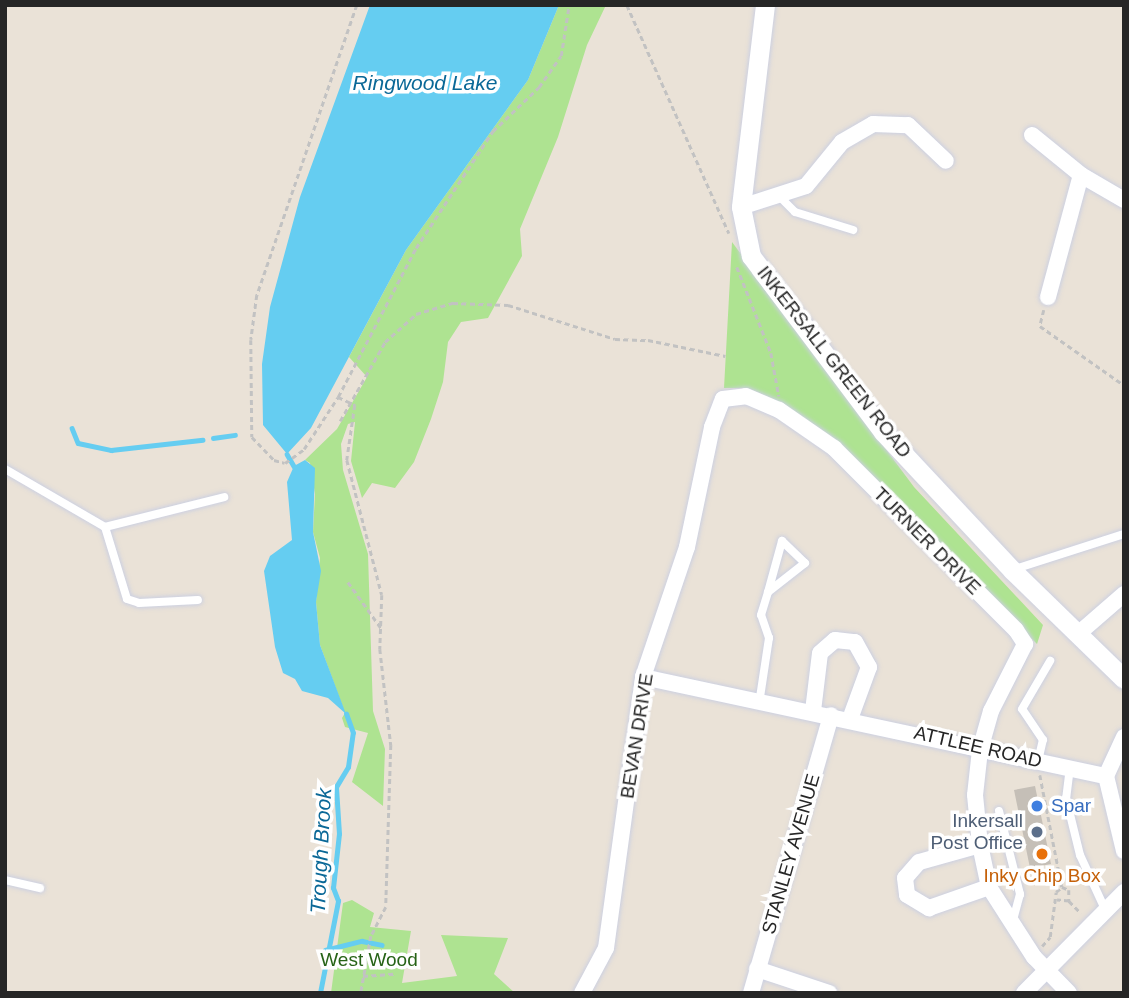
<!DOCTYPE html>
<style>
body{margin:0}
#map{position:relative;width:1129px;height:998px;overflow:hidden;background:#eae2d7;font-family:Helvetica,sans-serif}
div>[style]{position:absolute}
.green>*{inset:0;background:#aee391}
.water>*{inset:0;background:#65cdf1}
.stream>*{height:4.5px;margin:-2.25px;padding:0 2.25px;transform-origin:2.25px;border-radius:2.25px;background:#65cdf1}
.building>*{inset:0;background:#c5bfb7}
.path>*{height:2.5px;margin-top:-1.25px;transform-origin:0;background:repeating-linear-gradient(90deg,#c2c2c2 0 5px,transparent 0 8.5px)}
.roads{filter:drop-shadow(0 0 2px #ccd0e1) drop-shadow(0 0 2px #ccd0e1)}
.service>*{height:8px;margin:-4px;padding:0 4px;transform-origin:4px;border-radius:4px;background:#fff}
.minor>*{height:16px;margin:-8px;padding:0 8px;transform-origin:8px;border-radius:8px;background:#fff}
.tertiary>*{height:19px;margin:-9.5px;padding:0 9.5px;transform-origin:9.5px;border-radius:9.5px;background:#fff}
.dots>*{width:19px;height:19px;translate:-50% -50%;box-sizing:border-box;border:4px solid #fff;border-radius:50%}
span{translate:-50% -50%;white-space:nowrap;text-align:center;line-height:1.15;-webkit-text-stroke:7px #fff;paint-order:stroke}
.street-label{font-size:19px;color:#262626}
.shop-label{font-size:19px;color:#366cbe}
.left{translate:0 -50%;text-align:left}
.service-label{font-size:19px;color:#4e5e75}
.right{translate:-100% -50%;text-align:right}
.food-label{font-size:19px;color:#c56008}
.park-label{font-size:19px;color:#276317}
.water-label{font-size:21px;color:#0a6897;font-style:italic}
.frame{position:absolute;inset:0;border:7px solid #262626;pointer-events:none}
</style>
<div id="map">
<div class="green">
<i style="clip-path:polygon(559px 5px,606px 5px,587px 45px,558px 137px,520px 229px,522px 256px,488px 318px,461px 322px,448px 342px,443px 382px,431px 419px,414px 462px,395px 488px,372px 483px,362px 498px,351px 461px,355px 422px,348px 424px,341px 444px,343px 470px,368px 554px,373px 711px,385px 749px,383px 806px,352px 782px,368px 733px,345px 727px,342px 718px,345px 713px,320px 645px,316px 602px,320px 558px,313px 532px,315px 494px,310px 463px,305px 460px,337px 429px,367px 377px,349px 357px,406px 250px,528px 80px)"></i>
<i style="clip-path:polygon(732px 242px,914px 487px,1043px 625px,1037px 644px,825px 432px,771px 398px,747px 388px,724px 388px)"></i>
<i style="clip-path:polygon(352px 900px,374px 913px,370px 927px,411px 931px,402px 983px,457px 976px,441px 935px,508px 938px,494px 974px,515px 993px,331px 993px,343px 903px)"></i>
</div>
<div class="water">
<i style="clip-path:polygon(370px 5px,559px 5px,528px 80px,406px 250px,311px 428px,287px 454px,263px 425px,262px 364px,270px 307px,300px 197px)"></i>
<i style="clip-path:polygon(305px 460px,315px 468px,313px 532px,321px 571px,316px 602px,320px 645px,346px 714px,328px 698px,302px 691px,295px 679px,283px 673px,275px 647px,264px 571px,270px 556px,292px 540px,287px 482px,294px 466px)"></i>
</div>
<div class="stream">
<i style="left:72px;top:428px;width:16px;rotate:68deg"></i>
<i style="left:78px;top:443px;width:34px;rotate:12deg"></i>
<i style="left:111px;top:450px;width:92px;rotate:-6.3deg"></i>
<i style="left:213px;top:438px;width:22px;rotate:-8deg"></i>
<i style="left:287px;top:454px;width:14px;rotate:60deg"></i>
<i style="left:325px;top:950px;width:38px;rotate:-14deg"></i>
<i style="left:362px;top:941px;width:20px;rotate:11deg"></i>
<i style="left:320px;top:993px;width:94px;rotate:-78.9deg"></i>
<i style="left:338px;top:901px;width:14px;rotate:-111deg"></i>
<i style="left:333px;top:888px;width:54px;rotate:-83.7deg"></i>
<i style="left:339px;top:834px;width:47px;rotate:-93.7deg"></i>
<i style="left:336px;top:787px;width:23px;rotate:-59deg"></i>
<i style="left:348px;top:767px;width:34px;rotate:-82deg"></i>
<i style="left:353px;top:733px;width:20px;rotate:-110deg"></i>
</div>
<div class="building">
<i style="clip-path:polygon(1035px 786px,1051px 864px,1030px 868px,1014px 790px)"></i>
</div>
<div class="path">
<i style="left:357px;top:5px;width:307px;rotate:109deg"></i>
<i style="left:257px;top:295px;width:45px;rotate:97.6deg"></i>
<i style="left:251px;top:340px;width:97px;rotate:89.4deg"></i>
<i style="left:252px;top:437px;width:32px;rotate:46deg"></i>
<i style="left:274px;top:460px;width:11px;rotate:15deg"></i>
<i style="left:285px;top:463px;width:24px;rotate:-36deg"></i>
<i style="left:304px;top:449px;width:62px;rotate:-56.8deg"></i>
<i style="left:338px;top:397px;width:168px;rotate:-62.4deg"></i>
<i style="left:416px;top:248px;width:140px;rotate:-56.7deg"></i>
<i style="left:493px;top:131px;width:64px;rotate:-43.7deg"></i>
<i style="left:539px;top:87px;width:38px;rotate:-55deg"></i>
<i style="left:561px;top:56px;width:52px;rotate:-81.1deg"></i>
<i style="left:627px;top:5px;width:250px;rotate:65.9deg"></i>
<i style="left:737px;top:267px;width:92px;rotate:68.4deg"></i>
<i style="left:771px;top:353px;width:44px;rotate:79.5deg"></i>
<i style="left:1044px;top:310px;width:16px;rotate:104deg"></i>
<i style="left:1040px;top:326px;width:103px;rotate:35.1deg"></i>
<i style="left:338px;top:397px;width:19px;rotate:25deg"></i>
<i style="left:355px;top:405px;width:56px;rotate:98.3deg"></i>
<i style="left:347px;top:460px;width:139px;rotate:75.5deg"></i>
<i style="left:382px;top:595px;width:54px;rotate:92.1deg"></i>
<i style="left:380px;top:649px;width:97px;rotate:83.5deg"></i>
<i style="left:391px;top:745px;width:162px;rotate:91.8deg"></i>
<i style="left:386px;top:907px;width:33px;rotate:117deg"></i>
<i style="left:371px;top:936px;width:58px;rotate:100deg"></i>
<i style="left:340px;top:421px;width:91px;rotate:-60.3deg"></i>
<i style="left:385px;top:342px;width:42px;rotate:-42.1deg"></i>
<i style="left:416px;top:314px;width:39px;rotate:-17deg"></i>
<i style="left:453px;top:303px;width:55px;rotate:2.1deg"></i>
<i style="left:508px;top:305px;width:112px;rotate:17.6deg"></i>
<i style="left:615px;top:339px;width:33px;rotate:2deg"></i>
<i style="left:648px;top:340px;width:79px;rotate:11.7deg"></i>
<i style="left:348px;top:582px;width:57px;rotate:54.3deg"></i>
<i style="left:1040px;top:775px;width:114px;rotate:78.9deg"></i>
<i style="left:1069px;top:901px;width:17px;rotate:45deg"></i>
<i style="left:1042px;top:946px;width:12px;rotate:-48deg"></i>
<i style="left:1050px;top:937px;width:45px;rotate:-82.4deg"></i>
<i style="left:1056px;top:892px;width:8px;rotate:-40deg"></i>
<i style="left:1062px;top:887px;width:8px;rotate:23deg"></i>
<i style="left:1069px;top:890px;width:11px;rotate:90deg"></i>
<i style="left:1069px;top:901px;width:12px;rotate:-175deg"></i>
<i style="left:363px;top:976px;width:31px;rotate:-4deg"></i>
</div>
<div class="roads">
<div class="service">
<i style="left:778px;top:195px;width:24px;rotate:45deg"></i>
<i style="left:795px;top:212px;width:61px;rotate:17.2deg"></i>
<i style="left:5px;top:469px;width:116px;rotate:30.1deg"></i>
<i style="left:105px;top:527px;width:123px;rotate:-14.1deg"></i>
<i style="left:105px;top:527px;width:75px;rotate:73deg"></i>
<i style="left:127px;top:599px;width:13px;rotate:18deg"></i>
<i style="left:139px;top:603px;width:59px;rotate:-2.9deg"></i>
<i style="left:1015px;top:569px;width:114px;rotate:-17.8deg"></i>
<i style="left:759px;top:704px;width:67px;rotate:-81.4deg"></i>
<i style="left:769px;top:638px;width:24px;rotate:-109deg"></i>
<i style="left:761px;top:615px;width:24px;rotate:-73deg"></i>
<i style="left:768px;top:592px;width:53px;rotate:-74.6deg"></i>
<i style="left:782px;top:541px;width:32px;rotate:44deg"></i>
<i style="left:805px;top:563px;width:47px;rotate:141.9deg"></i>
<i style="left:1038px;top:761px;width:22px;rotate:-77deg"></i>
<i style="left:1043px;top:740px;width:37px;rotate:-124deg"></i>
<i style="left:1022px;top:709px;width:56px;rotate:-59.7deg"></i>
<i style="left:1070px;top:767px;width:31px;rotate:97deg"></i>
<i style="left:1066px;top:798px;width:59px;rotate:76.2deg"></i>
<i style="left:1080px;top:855px;width:60px;rotate:65.2deg"></i>
<i style="left:999px;top:811px;width:86px;rotate:75.8deg"></i>
<i style="left:1020px;top:894px;width:28px;rotate:105deg"></i>
<i style="left:5px;top:880px;width:36px;rotate:13deg"></i>
</div>
<div class="minor">
<i style="left:1032px;top:135px;width:63px;rotate:39.2deg"></i>
<i style="left:1081px;top:175px;width:50px;rotate:30.2deg"></i>
<i style="left:741px;top:207px;width:68px;rotate:-17.9deg"></i>
<i style="left:806px;top:186px;width:57px;rotate:-50.7deg"></i>
<i style="left:842px;top:142px;width:36px;rotate:-30deg"></i>
<i style="left:873px;top:124px;width:35px;rotate:2deg"></i>
<i style="left:908px;top:125px;width:52px;rotate:43.5deg"></i>
<i style="left:1048px;top:297px;width:126px;rotate:-74.9deg"></i>
<i style="left:1078px;top:634px;width:61px;rotate:-41deg"></i>
<i style="left:643px;top:677px;width:473px;rotate:12.1deg"></i>
<i style="left:813px;top:711px;width:58px;rotate:-83.1deg"></i>
<i style="left:820px;top:653px;width:20px;rotate:-41deg"></i>
<i style="left:835px;top:640px;width:20px;rotate:6deg"></i>
<i style="left:855px;top:642px;width:29px;rotate:61deg"></i>
<i style="left:869px;top:667px;width:55px;rotate:110.1deg"></i>
<i style="left:1124px;top:737px;width:43px;rotate:114.8deg"></i>
<i style="left:1106px;top:776px;width:77px;rotate:76.5deg"></i>
<i style="left:980px;top:845px;width:63px;rotate:164.4deg"></i>
<i style="left:919px;top:862px;width:21px;rotate:131deg"></i>
<i style="left:905px;top:878px;width:17px;rotate:83deg"></i>
<i style="left:907px;top:895px;width:26px;rotate:31deg"></i>
<i style="left:929px;top:908px;width:64px;rotate:-19.3deg"></i>
<i style="left:757px;top:969px;width:76px;rotate:18.4deg"></i>
<i style="left:582px;top:993px;width:51px;rotate:-61.9deg"></i>
<i style="left:606px;top:948px;width:274px;rotate:-82.2deg"></i>
<i style="left:643px;top:677px;width:137px;rotate:-71.3deg"></i>
<i style="left:687px;top:547px;width:123px;rotate:-78.2deg"></i>
<i style="left:712px;top:427px;width:30px;rotate:-69deg"></i>
<i style="left:723px;top:399px;width:23px;rotate:-7deg"></i>
<i style="left:746px;top:396px;width:36px;rotate:23deg"></i>
<i style="left:779px;top:410px;width:67px;rotate:34.6deg"></i>
<i style="left:834px;top:448px;width:257px;rotate:45deg"></i>
<i style="left:1016px;top:630px;width:17px;rotate:57deg"></i>
<i style="left:1025px;top:644px;width:75px;rotate:116.9deg"></i>
<i style="left:991px;top:711px;width:41px;rotate:105.8deg"></i>
<i style="left:980px;top:750px;width:45px;rotate:96.3deg"></i>
<i style="left:975px;top:795px;width:50px;rotate:84.3deg"></i>
<i style="left:980px;top:845px;width:43px;rotate:77.9deg"></i>
<i style="left:989px;top:887px;width:83px;rotate:57.3deg"></i>
<i style="left:1034px;top:957px;width:50px;rotate:45.8deg"></i>
<i style="left:751px;top:993px;width:289px;rotate:-73.9deg"></i>
<i style="left:1024px;top:993px;width:142px;rotate:-45.3deg"></i>
</div>
<div class="tertiary">
<i style="left:765px;top:5px;width:203px;rotate:96.8deg"></i>
<i style="left:741px;top:207px;width:50px;rotate:78.5deg"></i>
<i style="left:751px;top:256px;width:220px;rotate:53.1deg"></i>
<i style="left:883px;top:432px;width:189px;rotate:46.9deg"></i>
<i style="left:1012px;top:570px;width:156px;rotate:44.2deg"></i>
</div>
</div>
<div class="dots">
<i style="left:1037px;top:806px;background:#3f7fe0"></i>
<i style="left:1037px;top:832px;background:#5c6f8a"></i>
<i style="left:1042px;top:854px;background:#e8710a"></i>
</div>
<div class="street-label">
<span style="left:834px;top:362px;rotate:52deg">INKERSALL GREEN ROAD</span>
<span style="left:927px;top:541px;rotate:45deg">TURNER DRIVE</span>
<span style="left:637px;top:736px;rotate:-81deg">BEVAN DRIVE</span>
<span style="left:978px;top:747px;rotate:13deg">ATTLEE ROAD</span>
<span style="left:791px;top:854px;rotate:-74deg">STANLEY AVENUE</span>
</div>
<div class="shop-label">
<span class="left" style="left:1051px;top:806px">Spar</span>
</div>
<div class="service-label">
<span class="right" style="left:1023px;top:832px">Inkersall<br>Post Office</span>
</div>
<div class="food-label">
<span style="left:1042px;top:876px">Inky Chip Box</span>
</div>
<div class="park-label">
<span style="left:369px;top:960px">West Wood</span>
</div>
<div class="water-label">
<span style="left:425px;top:83px">Ringwood Lake</span>
<span style="left:321px;top:851px;rotate:-87deg">Trough Brook</span>
</div>
<div class="frame"></div>
</div>
